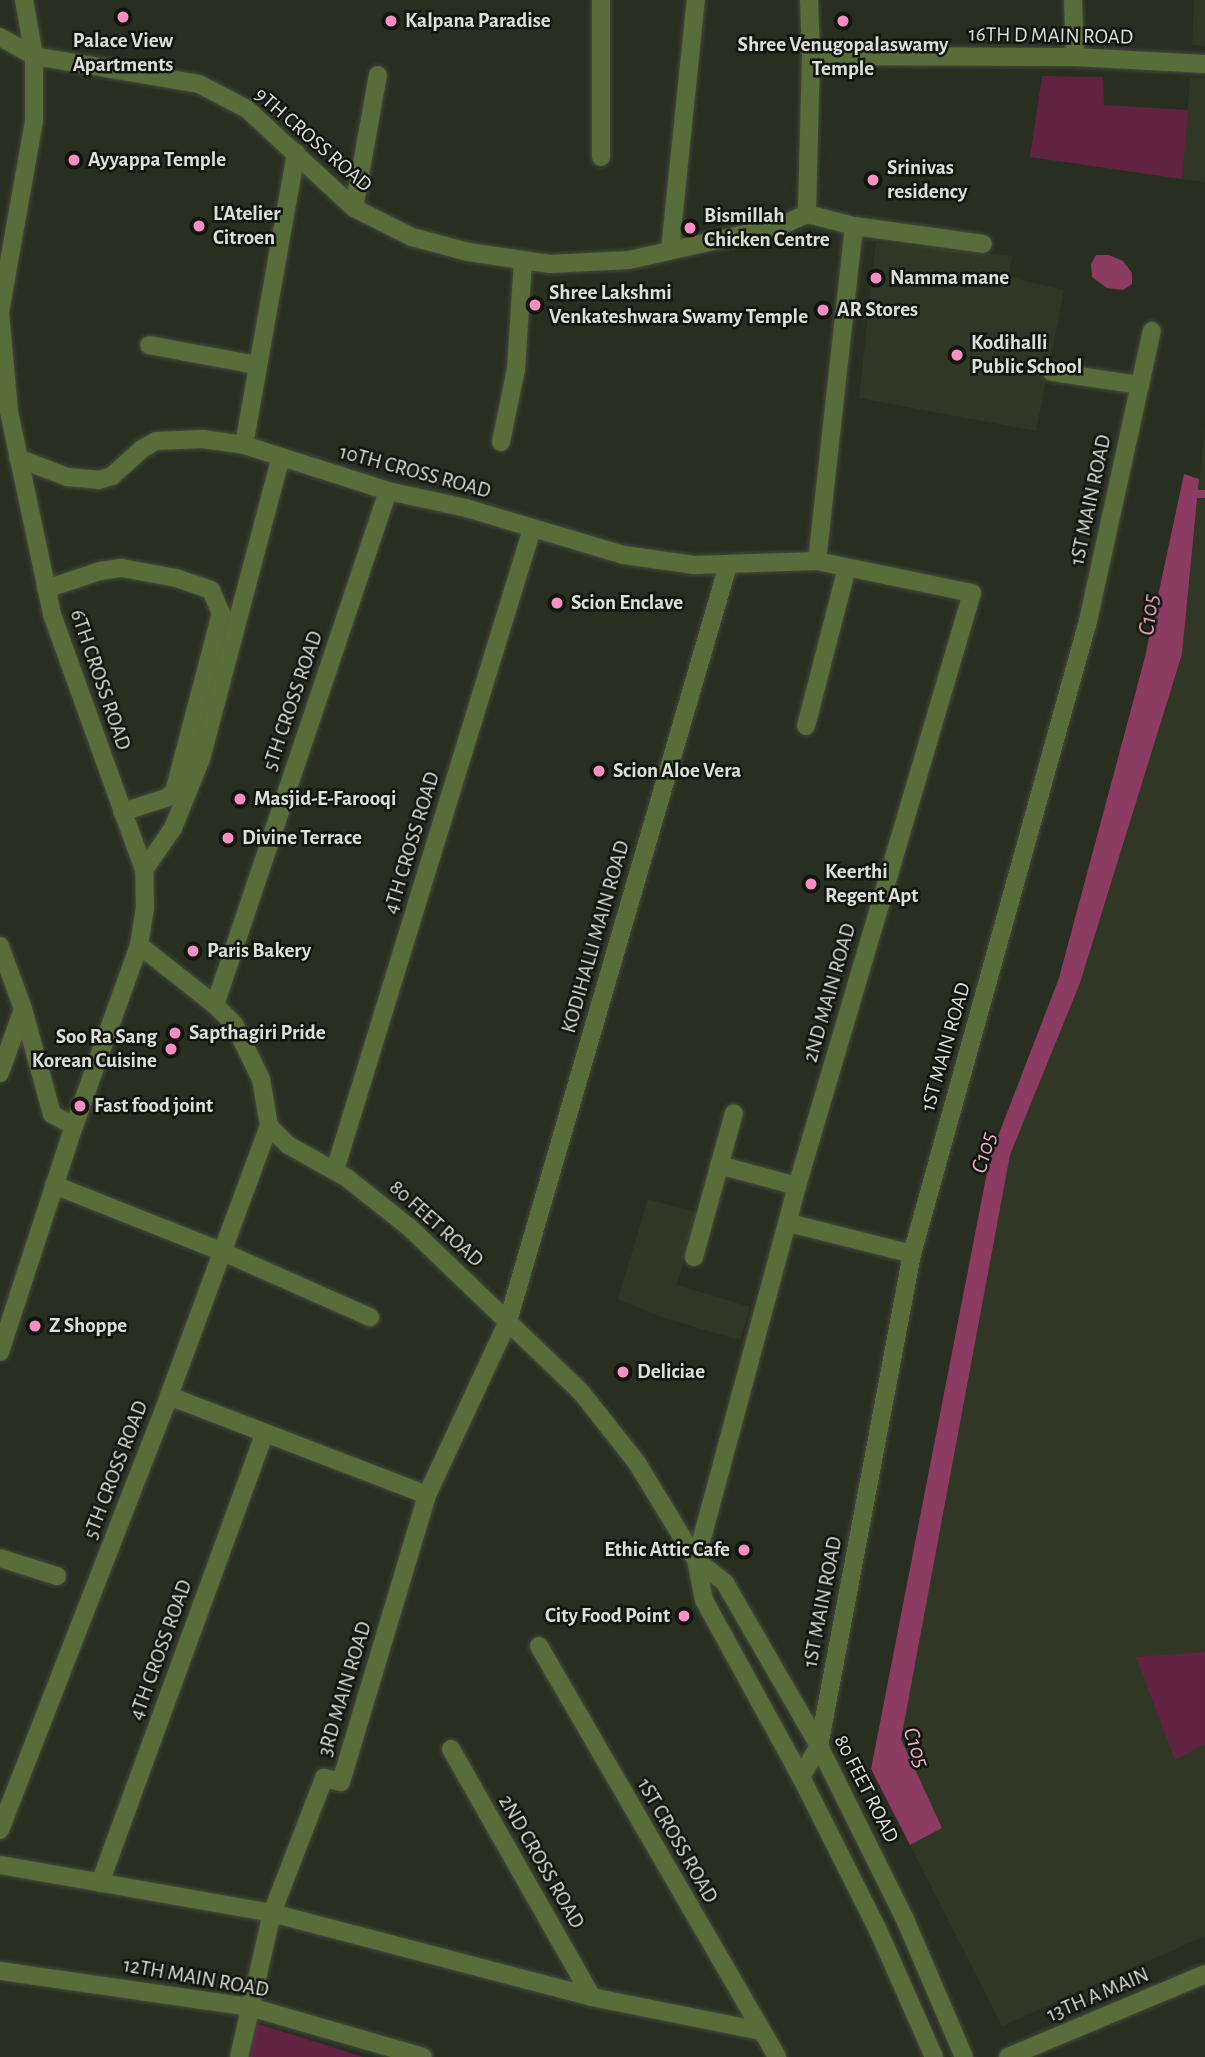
<!DOCTYPE html>
<style>
body{margin:0}
#map{position:relative;width:1205px;height:2057px;overflow:hidden;background:#282e20;font-family:"Alegreya Sans",sans-serif}
div>[style]{position:absolute}
.built>*{inset:0;background:#303825}
.green>*{inset:0;background:#622343}
.water>*{inset:0;background:#8c3b63}
.stream>*{height:8px;margin:-4px;padding:0 4px;transform-origin:4px;border-radius:4px;background:#8c3b63}
.roads{filter:drop-shadow(0 0 2px #454a3d) drop-shadow(0 0 2px #454a3d)}
.minor>*{height:18px;margin:-9px;padding:0 9px;transform-origin:9px;border-radius:9px;background:#586d39}
.dots>*{width:19px;height:19px;translate:-50% -50%;box-sizing:border-box;border:4px solid #12150f;border-radius:50%}
span{translate:-50% -50%;white-space:nowrap;text-align:center;line-height:1.15;-webkit-text-stroke:5px #12150f;paint-order:stroke}
.poi-label{font-size:21px;color:#dce0d7;font-weight:700}
.left{translate:0 -50%;text-align:left}
.right{translate:-100% -50%;text-align:right}
.street-label{font-size:21px;color:#dce0d7}
.water-label{font-size:23px;color:#f3aecc;font-style:italic}
</style>
<div id="map">
<div class="built">
<i style="clip-path:polygon(1194px 0,1205px 0,1205px 46px,1192px 45px)"></i>
<i style="clip-path:polygon(1190px 78px,1205px 78px,1205px 182px,1182px 179px)"></i>
<i style="clip-path:polygon(876px 242px,1012px 256px,1009px 277px,1064px 290px,1036px 431px,859px 398px)"></i>
<i style="clip-path:polygon(1205px 424px,1205px 1936px,1002px 2026px,910px 1845px,942px 1828px,900px 1739px,1010px 1155px,1080px 983px,1182px 654px)"></i>
<i style="clip-path:polygon(648px 1199px,698px 1213px,677px 1285px,750px 1307px,740px 1340px,661px 1317px,618px 1299px)"></i>
</div>
<div class="green">
<i style="clip-path:polygon(1042px 76px,1103px 77px,1104px 105px,1188px 110px,1182px 179px,1030px 157px)"></i>
<i style="clip-path:polygon(1205px 1652px,1205px 1744px,1175px 1760px,1136px 1657px)"></i>
<i style="clip-path:polygon(255px 2023px,364px 2057px,247px 2057px)"></i>
</div>
<div class="water">
<i style="clip-path:polygon(1096px 255px,1109px 255px,1123px 261px,1132px 273px,1132px 284px,1123px 290px,1107px 288px,1092px 277px,1091px 264px)"></i>
<i style="clip-path:polygon(1184px 474px,1199px 479px,1182px 654px,1080px 983px,1010px 1155px,901px 1739px,942px 1828px,910px 1845px,871px 1769px,990px 1157px,1059px 978px,1145px 657px)"></i>
</div>
<div class="stream">
<i style="left:1187px;top:494px;width:18px"></i>
</div>
<div class="roads">
<div class="minor">
<i style="left:809px;top:0;width:56px;rotate:88deg"></i>
<i style="left:811px;top:56px;width:158px;rotate:91.5deg"></i>
<i style="left:807px;top:214px;width:49px;rotate:14.3deg"></i>
<i style="left:854px;top:226px;width:337px;rotate:96.3deg"></i>
<i style="left:1073px;top:0;width:57px;rotate:88deg"></i>
<i style="left:0;top:37px;width:39px;rotate:29deg"></i>
<i style="left:34px;top:56px;width:167px;rotate:9.6deg"></i>
<i style="left:199px;top:84px;width:54px;rotate:27.5deg"></i>
<i style="left:247px;top:109px;width:146px;rotate:42.8deg"></i>
<i style="left:354px;top:208px;width:65px;rotate:26.6deg"></i>
<i style="left:412px;top:237px;width:58px;rotate:15deg"></i>
<i style="left:468px;top:252px;width:83px;rotate:8.3deg"></i>
<i style="left:550px;top:264px;width:79px;rotate:-2.9deg"></i>
<i style="left:629px;top:260px;width:155px;rotate:-12.7deg"></i>
<i style="left:780px;top:226px;width:30px;rotate:-24deg"></i>
<i style="left:811px;top:56px;width:264px;rotate:0.2deg"></i>
<i style="left:1075px;top:57px;width:130px;rotate:3.1deg"></i>
<i style="left:601px;top:157px;width:157px;rotate:-90deg"></i>
<i style="left:354px;top:208px;width:135px;rotate:-79.8deg"></i>
<i style="left:854px;top:226px;width:130px;rotate:7.9deg"></i>
<i style="left:670px;top:250px;width:251px;rotate:-84.1deg"></i>
<i style="left:149px;top:345px;width:109px;rotate:10.6deg"></i>
<i style="left:1052px;top:372px;width:89px;rotate:8.4deg"></i>
<i style="left:501px;top:442px;width:75px;rotate:-78.4deg"></i>
<i style="left:516px;top:369px;width:109px;rotate:-86.3deg"></i>
<i style="left:244px;top:445px;width:297px;rotate:-79.9deg"></i>
<i style="left:18px;top:458px;width:53px;rotate:21.2deg"></i>
<i style="left:67px;top:477px;width:32px;rotate:5deg"></i>
<i style="left:99px;top:480px;width:14px;rotate:-17deg"></i>
<i style="left:112px;top:476px;width:40px;rotate:-42deg"></i>
<i style="left:142px;top:449px;width:16px;rotate:-30deg"></i>
<i style="left:156px;top:441px;width:47px;rotate:-2.4deg"></i>
<i style="left:203px;top:439px;width:41px;rotate:8.3deg"></i>
<i style="left:244px;top:445px;width:151px;rotate:17.7deg"></i>
<i style="left:388px;top:491px;width:80px;rotate:12.3deg"></i>
<i style="left:466px;top:508px;width:165px;rotate:16.6deg"></i>
<i style="left:624px;top:555px;width:71px;rotate:8.1deg"></i>
<i style="left:694px;top:565px;width:123px;rotate:-1.9deg"></i>
<i style="left:817px;top:561px;width:158px;rotate:11.7deg"></i>
<i style="left:972px;top:593px;width:618px;rotate:106.44deg"></i>
<i style="left:797px;top:1186px;width:387px;rotate:105.1deg"></i>
<i style="left:46px;top:589px;width:57px;rotate:-18.4deg"></i>
<i style="left:100px;top:571px;width:22px;rotate:-8deg"></i>
<i style="left:122px;top:568px;width:55px;rotate:10.5deg"></i>
<i style="left:176px;top:578px;width:37px;rotate:19deg"></i>
<i style="left:211px;top:590px;width:25px;rotate:67deg"></i>
<i style="left:221px;top:613px;width:185px;rotate:104.7deg"></i>
<i style="left:174px;top:792px;width:10px;rotate:143deg"></i>
<i style="left:166px;top:798px;width:46px;rotate:162.3deg"></i>
<i style="left:806px;top:726px;width:164px;rotate:-75.5deg"></i>
<i style="left:144px;top:870px;width:51px;rotate:-55.4deg"></i>
<i style="left:173px;top:828px;width:74px;rotate:-67.9deg"></i>
<i style="left:201px;top:759px;width:312px;rotate:-75.2deg"></i>
<i style="left:139px;top:945px;width:97px;rotate:38.3deg"></i>
<i style="left:215px;top:1005px;width:27px;rotate:45deg"></i>
<i style="left:234px;top:1024px;width:61px;rotate:63.9deg"></i>
<i style="left:261px;top:1079px;width:48px;rotate:80.3deg"></i>
<i style="left:269px;top:1126px;width:27px;rotate:45deg"></i>
<i style="left:288px;top:1145px;width:68px;rotate:29.2deg"></i>
<i style="left:347px;top:1178px;width:80px;rotate:38.4deg"></i>
<i style="left:410px;top:1228px;width:237px;rotate:43.8deg"></i>
<i style="left:581px;top:1392px;width:90px;rotate:51.7deg"></i>
<i style="left:637px;top:1463px;width:114px;rotate:58.7deg"></i>
<i style="left:696px;top:1560px;width:41px;rotate:78.7deg"></i>
<i style="left:704px;top:1600px;width:202px;rotate:61.3deg"></i>
<i style="left:801px;top:1777px;width:171px;rotate:63.3deg"></i>
<i style="left:878px;top:1930px;width:139px;rotate:66.2deg"></i>
<i style="left:0;top:946px;width:67px;rotate:69.9deg"></i>
<i style="left:23px;top:1009px;width:109px;rotate:74.6deg"></i>
<i style="left:52px;top:1114px;width:25px;rotate:29deg"></i>
<i style="left:215px;top:1005px;width:542px;rotate:-71.4deg"></i>
<i style="left:0;top:1073px;width:68px;rotate:-70.2deg"></i>
<i style="left:719px;top:1165px;width:81px;rotate:15.1deg"></i>
<i style="left:335px;top:1170px;width:671px;rotate:-72.92deg"></i>
<i style="left:54px;top:1185px;width:182px;rotate:21.6deg"></i>
<i style="left:223px;top:1252px;width:161px;rotate:23.9deg"></i>
<i style="left:789px;top:1223px;width:127px;rotate:14.1deg"></i>
<i style="left:694px;top:1257px;width:149px;rotate:-74.5deg"></i>
<i style="left:0;top:1352px;width:238px;rotate:-71.9deg"></i>
<i style="left:74px;top:1126px;width:192px;rotate:-70.2deg"></i>
<i style="left:139px;top:945px;width:36px;rotate:-81deg"></i>
<i style="left:145px;top:909px;width:39px;rotate:-91deg"></i>
<i style="left:144px;top:870px;width:272px;rotate:-109.8deg"></i>
<i style="left:52px;top:614px;width:208px;rotate:-102deg"></i>
<i style="left:9px;top:411px;width:99px;rotate:-95.2deg"></i>
<i style="left:0;top:312px;width:194px;rotate:-79.9deg"></i>
<i style="left:34px;top:121px;width:65px;rotate:-90deg"></i>
<i style="left:34px;top:56px;width:57px;rotate:-100.1deg"></i>
<i style="left:169px;top:1396px;width:276px;rotate:21deg"></i>
<i style="left:0;top:1558px;width:60px;rotate:17.5deg"></i>
<i style="left:696px;top:1560px;width:37px;rotate:38deg"></i>
<i style="left:725px;top:1583px;width:188px;rotate:60deg"></i>
<i style="left:819px;top:1746px;width:191px;rotate:63.6deg"></i>
<i style="left:904px;top:1917px;width:152px;rotate:66.8deg"></i>
<i style="left:539px;top:1646px;width:475px;rotate:59.9deg"></i>
<i style="left:451px;top:1749px;width:285px;rotate:60.4deg"></i>
<i style="left:801px;top:1777px;width:36px;rotate:-60deg"></i>
<i style="left:819px;top:1746px;width:501px;rotate:-79.3deg"></i>
<i style="left:912px;top:1254px;width:657px;rotate:-74.46deg"></i>
<i style="left:1088px;top:621px;width:297px;rotate:-77.6deg"></i>
<i style="left:0;top:1830px;width:466px;rotate:-68.7deg"></i>
<i style="left:169px;top:1396px;width:288px;rotate:-69.7deg"></i>
<i style="left:0;top:1865px;width:276px;rotate:10deg"></i>
<i style="left:272px;top:1913px;width:331px;rotate:14.7deg"></i>
<i style="left:592px;top:1997px;width:172px;rotate:11.4deg"></i>
<i style="left:100px;top:1883px;width:479px;rotate:-69.9deg"></i>
<i style="left:0;top:1971px;width:253px;rotate:8.2deg"></i>
<i style="left:250px;top:2007px;width:180px;rotate:16.1deg"></i>
<i style="left:239px;top:2057px;width:148px;rotate:-77.1deg"></i>
<i style="left:272px;top:1913px;width:145px;rotate:-68.9deg"></i>
<i style="left:324px;top:1778px;width:17px;rotate:13deg"></i>
<i style="left:341px;top:1782px;width:300px;rotate:-73.3deg"></i>
<i style="left:427px;top:1495px;width:192px;rotate:-65deg"></i>
<i style="left:508px;top:1321px;width:787px;rotate:-73.77deg"></i>
<i style="left:1008px;top:2057px;width:214px;rotate:-22.8deg"></i>
</div>
</div>
<div class="dots">
<i style="left:123px;top:17px;background:#fc8fc1"></i>
<i style="left:391px;top:21px;background:#fc8fc1"></i>
<i style="left:843px;top:21px;background:#fc8fc1"></i>
<i style="left:74px;top:160px;background:#fc8fc1"></i>
<i style="left:873px;top:180px;background:#fc8fc1"></i>
<i style="left:199px;top:226px;background:#fc8fc1"></i>
<i style="left:690px;top:228px;background:#fc8fc1"></i>
<i style="left:876px;top:278px;background:#fc8fc1"></i>
<i style="left:535px;top:305px;background:#fc8fc1"></i>
<i style="left:823px;top:310px;background:#fc8fc1"></i>
<i style="left:957px;top:355px;background:#fc8fc1"></i>
<i style="left:557px;top:603px;background:#fc8fc1"></i>
<i style="left:599px;top:771px;background:#fc8fc1"></i>
<i style="left:240px;top:799px;background:#fc8fc1"></i>
<i style="left:228px;top:838px;background:#fc8fc1"></i>
<i style="left:811px;top:884px;background:#fc8fc1"></i>
<i style="left:193px;top:951px;background:#fc8fc1"></i>
<i style="left:175px;top:1033px;background:#fc8fc1"></i>
<i style="left:171px;top:1049px;background:#fc8fc1"></i>
<i style="left:80px;top:1106px;background:#fc8fc1"></i>
<i style="left:35px;top:1326px;background:#fc8fc1"></i>
<i style="left:623px;top:1372px;background:#fc8fc1"></i>
<i style="left:744px;top:1550px;background:#fc8fc1"></i>
<i style="left:684px;top:1616px;background:#fc8fc1"></i>
</div>
<div class="poi-label">
<span class="left" style="left:405px;top:21px">Kalpana Paradise</span>
<span style="left:123px;top:53px">Palace View<br>Apartments</span>
<span style="left:843px;top:57px">Shree Venugopalaswamy<br>Temple</span>
<span class="left" style="left:88px;top:160px">Ayyappa Temple</span>
<span class="left" style="left:887px;top:180px">Srinivas<br>residency</span>
<span class="left" style="left:213px;top:226px">L'Atelier<br>Citroen</span>
<span class="left" style="left:704px;top:228px">Bismillah<br>Chicken Centre</span>
<span class="left" style="left:890px;top:278px">Namma mane</span>
<span class="left" style="left:549px;top:305px">Shree Lakshmi<br>Venkateshwara Swamy Temple</span>
<span class="left" style="left:837px;top:310px">AR Stores</span>
<span class="left" style="left:971px;top:355px">Kodihalli<br>Public School</span>
<span class="left" style="left:571px;top:603px">Scion Enclave</span>
<span class="left" style="left:613px;top:771px">Scion Aloe Vera</span>
<span class="left" style="left:254px;top:799px">Masjid-E-Farooqi</span>
<span class="left" style="left:242px;top:838px">Divine Terrace</span>
<span class="left" style="left:825px;top:884px">Keerthi<br>Regent Apt</span>
<span class="left" style="left:207px;top:951px">Paris Bakery</span>
<span class="left" style="left:189px;top:1033px">Sapthagiri Pride</span>
<span class="right" style="left:157px;top:1049px">Soo Ra Sang<br>Korean Cuisine</span>
<span class="left" style="left:94px;top:1106px">Fast food joint</span>
<span class="left" style="left:49px;top:1326px">Z Shoppe</span>
<span class="left" style="left:637px;top:1372px">Deliciae</span>
<span class="right" style="left:730px;top:1550px">Ethic Attic Cafe</span>
<span class="right" style="left:670px;top:1616px">City Food Point</span>
</div>
<div class="street-label">
<span style="left:1051px;top:36px;rotate:1deg">16TH D MAIN ROAD</span>
<span style="left:313px;top:140px;rotate:41deg">9TH CROSS ROAD</span>
<span style="left:415px;top:472px;rotate:15deg">10TH CROSS ROAD</span>
<span style="left:1091px;top:500px;rotate:-78deg">1ST MAIN ROAD</span>
<span style="left:100px;top:680px;rotate:71deg">6TH CROSS ROAD</span>
<span style="left:293px;top:701px;rotate:-71deg">5TH CROSS ROAD</span>
<span style="left:412px;top:843px;rotate:-73deg">4TH CROSS ROAD</span>
<span style="left:596px;top:937px;rotate:-74deg">KODIHALLI MAIN ROAD</span>
<span style="left:830px;top:993px;rotate:-74deg">2ND MAIN ROAD</span>
<span style="left:946px;top:1047px;rotate:-74deg">1ST MAIN ROAD</span>
<span style="left:436px;top:1224px;rotate:42deg">80 FEET ROAD</span>
<span style="left:116px;top:1470px;rotate:-69deg">5TH CROSS ROAD</span>
<span style="left:823px;top:1602px;rotate:-79deg">1ST MAIN ROAD</span>
<span style="left:161px;top:1650px;rotate:-70deg">4TH CROSS ROAD</span>
<span style="left:345px;top:1689px;rotate:-73deg">3RD MAIN ROAD</span>
<span style="left:866px;top:1789px;rotate:63deg">80 FEET ROAD</span>
<span style="left:677px;top:1841px;rotate:60deg">1ST CROSS ROAD</span>
<span style="left:541px;top:1862px;rotate:60deg">2ND CROSS ROAD</span>
<span style="left:196px;top:1978px;rotate:10deg">12TH MAIN ROAD</span>
<span style="left:1098px;top:1995px;rotate:-23deg">13TH A MAIN</span>
</div>
<div class="water-label">
<span style="left:1150px;top:615px;rotate:-82deg">C105</span>
<span style="left:985px;top:1153px;rotate:-74deg">C105</span>
<span style="left:915px;top:1748px;rotate:72deg">C105</span>
</div>
</div>
